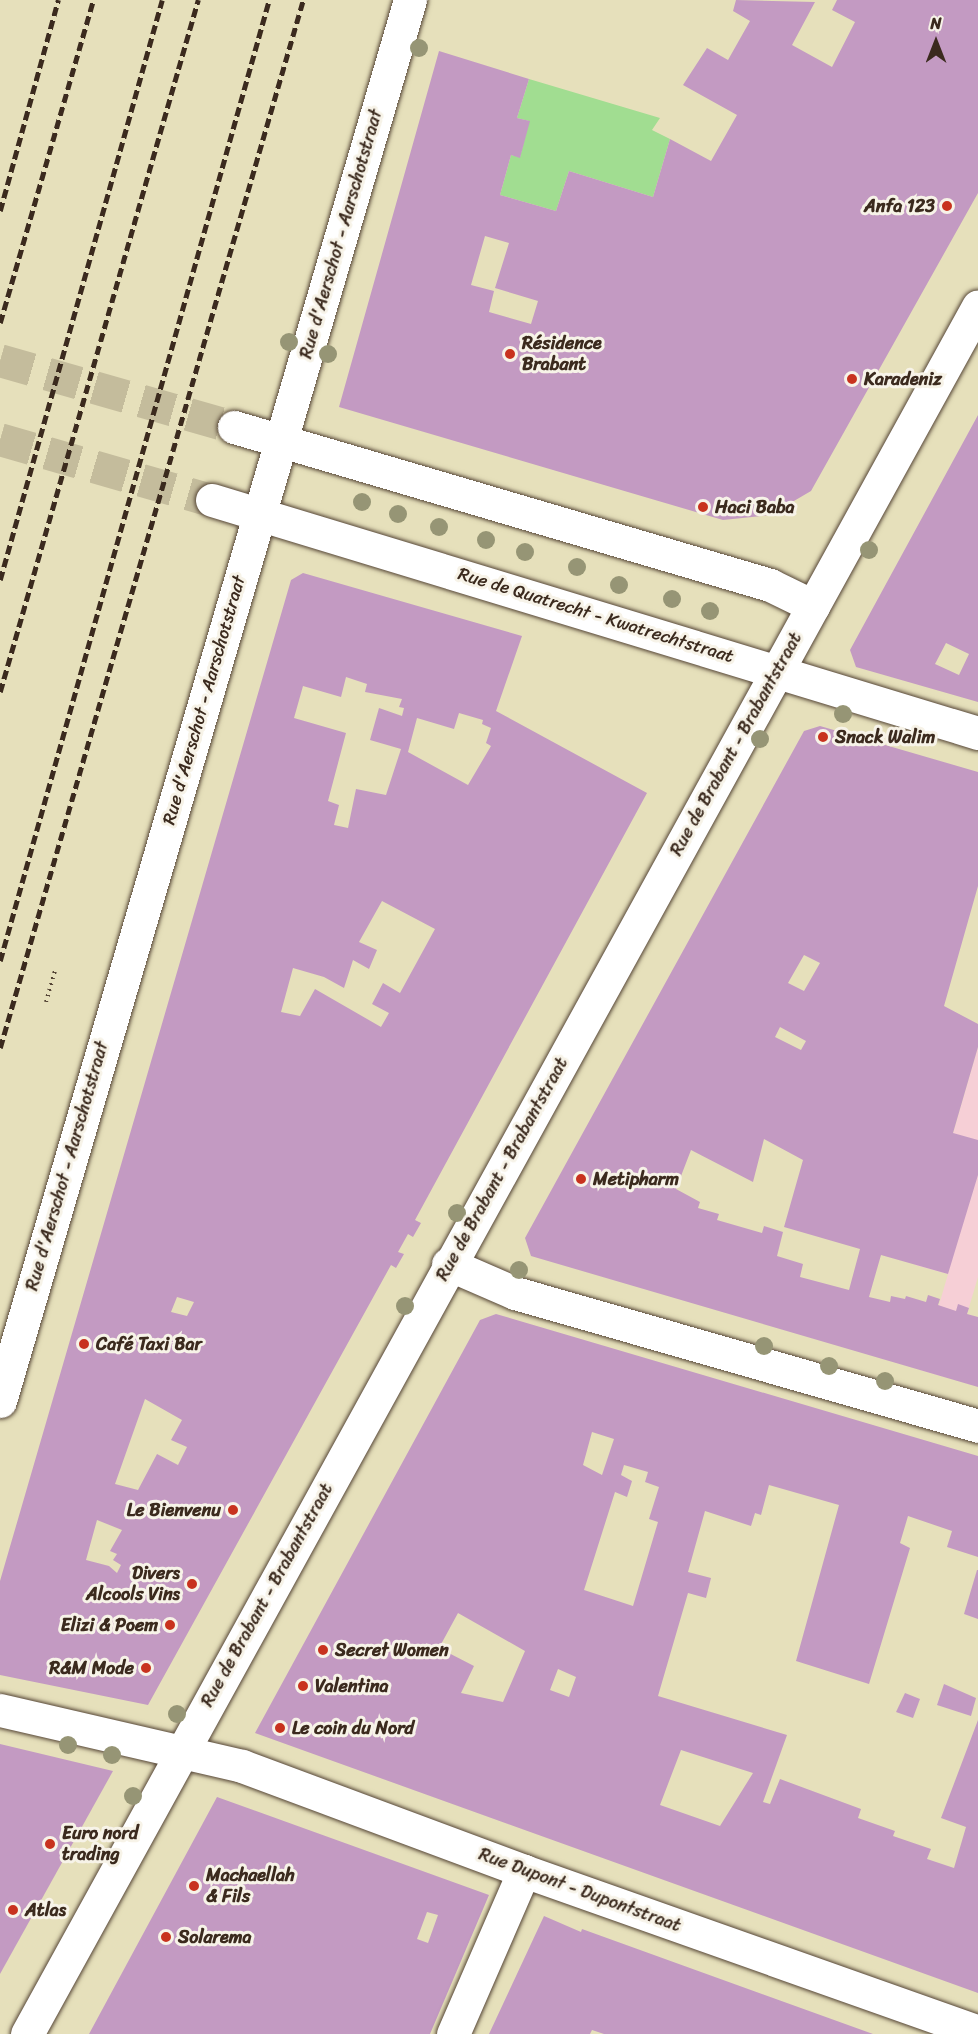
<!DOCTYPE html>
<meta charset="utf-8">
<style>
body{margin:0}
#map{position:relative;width:978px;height:2034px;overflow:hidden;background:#e6e0bb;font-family:Sriracha,sans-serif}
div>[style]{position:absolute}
.built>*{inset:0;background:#f6cfd6}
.green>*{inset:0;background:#a1dd91}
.building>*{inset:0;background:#c39ac2}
.street-tunnel>*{height:33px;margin-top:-16.5px;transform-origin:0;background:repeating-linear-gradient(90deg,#c4bc9c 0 33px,transparent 0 49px)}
.path>*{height:4px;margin-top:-2px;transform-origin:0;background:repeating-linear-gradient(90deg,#554536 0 1.5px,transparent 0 6px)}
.roads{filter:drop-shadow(0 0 2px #554536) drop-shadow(0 0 2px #554536)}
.street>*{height:33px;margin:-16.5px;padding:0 16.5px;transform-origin:16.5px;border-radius:16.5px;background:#fff}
.rail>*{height:4.5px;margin-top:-2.25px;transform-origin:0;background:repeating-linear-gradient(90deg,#3b2a1e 0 9px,transparent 0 13.5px)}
.trees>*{width:18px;height:18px;margin:-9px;border-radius:50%;background:#969575}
.dots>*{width:16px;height:16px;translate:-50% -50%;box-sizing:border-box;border:3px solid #f7f3e8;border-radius:50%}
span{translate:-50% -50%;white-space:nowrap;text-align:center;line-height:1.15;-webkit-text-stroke:6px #f7f3e8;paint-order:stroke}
.poi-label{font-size:18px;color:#3b2a1e;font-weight:700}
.right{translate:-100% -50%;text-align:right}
.left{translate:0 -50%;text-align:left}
.street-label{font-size:18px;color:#3b2a1e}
.north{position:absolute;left:906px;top:12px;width:60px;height:60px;-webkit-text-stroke:4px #f7f3e8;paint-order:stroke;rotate:0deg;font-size:16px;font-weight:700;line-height:24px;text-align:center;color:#3b2a1e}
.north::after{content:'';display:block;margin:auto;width:21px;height:27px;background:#3b2a1e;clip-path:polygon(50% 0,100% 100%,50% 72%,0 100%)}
</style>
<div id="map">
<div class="built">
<i style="clip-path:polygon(978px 1047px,978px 1277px,948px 1378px,920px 1370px,948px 1274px,915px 1265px)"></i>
</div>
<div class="green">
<i style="clip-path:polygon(529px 79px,660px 118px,652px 130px,670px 139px,653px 197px,569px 171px,556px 211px,500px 195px,511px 155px,520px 157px,529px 121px,517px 118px)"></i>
</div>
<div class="building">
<i style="clip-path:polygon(evenodd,736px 0,815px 2px,792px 45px,832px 67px,855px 22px,832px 10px,837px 0,978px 0,978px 193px,811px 491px,770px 515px,723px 520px,339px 407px,439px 51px,529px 79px,517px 118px,530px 121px,520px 158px,511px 155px,500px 195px,556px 211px,569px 171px,653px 197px,670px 139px,711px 161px,737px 115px,683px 85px,707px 48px,728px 60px,750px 21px,733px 11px,736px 0,485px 236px,509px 243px,495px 288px,538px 301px,531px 324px,489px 312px,494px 291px,471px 285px,485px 236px)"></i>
<i style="clip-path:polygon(evenodd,978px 415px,978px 702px,856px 667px,850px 650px,978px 415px,946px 643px,969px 654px,959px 675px,935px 664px,946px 643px)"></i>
<i style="clip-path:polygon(evenodd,303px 573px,522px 636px,496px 711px,647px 793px,415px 1220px,421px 1223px,413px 1237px,408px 1234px,398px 1252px,404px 1254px,396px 1268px,391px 1265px,148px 1705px,0 1675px,0 1581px,291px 580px,303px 573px,346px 677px,367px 684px,365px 692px,402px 699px,399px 707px,404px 708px,402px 716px,379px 708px,370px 740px,401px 749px,386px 795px,356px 789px,348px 828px,334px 825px,339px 805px,328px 801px,346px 733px,294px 718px,303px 686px,341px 697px,346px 677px,303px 573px,459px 713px,483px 720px,482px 724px,491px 728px,486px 743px,491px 746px,468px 785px,408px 752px,417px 718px,454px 729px,459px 713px,303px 573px,382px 901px,435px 929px,400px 993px,383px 983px,372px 1004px,389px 1013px,381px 1027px,315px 989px,300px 1016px,281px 1012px,293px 968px,324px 977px,344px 988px,353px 960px,369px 969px,377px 950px,359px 942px,382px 901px,303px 573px,177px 1297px,194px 1302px,187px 1316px,171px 1312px,177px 1297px,303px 573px,145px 1399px,182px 1420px,171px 1440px,187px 1447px,178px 1465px,157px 1454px,138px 1490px,115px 1484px,145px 1399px,303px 573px,97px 1520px,122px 1530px,110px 1551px,117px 1554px,113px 1560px,121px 1565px,117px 1573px,109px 1566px,86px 1560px,97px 1520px)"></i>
<i style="clip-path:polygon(evenodd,820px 726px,978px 772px,978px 886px,944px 1006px,978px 1024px,978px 1047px,953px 1133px,978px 1140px,978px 1175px,948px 1274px,881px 1255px,869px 1297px,890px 1302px,891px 1296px,905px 1299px,906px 1296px,926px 1302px,928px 1295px,940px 1299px,938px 1305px,956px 1311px,958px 1304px,969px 1308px,967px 1314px,978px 1317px,978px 1387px,531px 1256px,525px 1238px,804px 731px,820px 726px,804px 955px,820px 963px,804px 991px,788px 983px,804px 955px,820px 726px,780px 1027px,806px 1041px,801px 1050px,775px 1037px,780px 1027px,820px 726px,764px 1139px,803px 1160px,784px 1227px,860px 1249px,849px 1290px,800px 1277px,803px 1264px,777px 1256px,783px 1232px,764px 1226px,762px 1233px,717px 1220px,719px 1214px,698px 1208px,700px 1202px,676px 1189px,691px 1150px,753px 1182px,764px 1139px)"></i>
<i style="clip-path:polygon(evenodd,496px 1314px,978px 1456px,978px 1557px,947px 1547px,952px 1531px,908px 1516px,900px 1543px,910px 1548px,869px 1684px,796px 1661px,839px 1505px,769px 1485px,761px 1515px,755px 1513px,751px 1526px,705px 1511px,688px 1572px,711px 1578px,706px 1598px,688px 1593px,658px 1696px,787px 1735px,763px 1802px,770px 1804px,780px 1779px,861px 1809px,858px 1818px,895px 1831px,893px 1836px,931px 1849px,927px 1859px,954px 1868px,966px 1827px,941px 1818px,978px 1720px,978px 1993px,255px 1733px,480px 1320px,496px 1314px,592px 1432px,614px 1439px,602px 1475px,583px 1465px,592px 1432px,496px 1314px,624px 1465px,648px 1472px,645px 1482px,659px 1487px,649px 1519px,658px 1522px,633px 1606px,584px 1590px,615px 1492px,627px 1497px,632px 1481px,621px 1475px,624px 1465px,496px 1314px,458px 1613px,525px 1651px,503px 1702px,461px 1693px,474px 1666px,439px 1648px,458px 1613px,496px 1314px,558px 1669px,576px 1677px,569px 1697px,550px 1690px,558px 1669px,496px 1314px,681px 1750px,753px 1773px,720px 1826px,660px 1805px,681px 1750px)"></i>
<i style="clip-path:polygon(977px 1570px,978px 1570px,978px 1619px,964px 1614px)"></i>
<i style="clip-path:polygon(944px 1684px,976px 1698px,971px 1716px,937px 1705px)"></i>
<i style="clip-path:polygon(905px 1693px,920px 1699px,913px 1718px,896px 1712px)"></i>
<i style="clip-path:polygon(0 1744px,113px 1771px,0 1974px)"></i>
<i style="clip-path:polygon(evenodd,217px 1797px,489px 1895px,430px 2034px,89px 2034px,217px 1797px,427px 1912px,438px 1915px,428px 1943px,417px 1939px,427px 1912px)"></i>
<i style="clip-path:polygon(544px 1916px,581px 1932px,582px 1929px,873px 2034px,604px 2034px,592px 2030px,590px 2034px,489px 2034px)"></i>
</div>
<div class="street-tunnel">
<i style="left:0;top:360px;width:243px;rotate:16deg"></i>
<i style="left:0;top:439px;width:221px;rotate:16.1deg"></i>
</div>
<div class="path">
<i style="left:46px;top:1002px;width:35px;rotate:-74deg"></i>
</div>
<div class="roads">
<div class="street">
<i style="left:234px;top:427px;width:559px;rotate:16.42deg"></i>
<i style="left:770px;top:585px;width:48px;rotate:26deg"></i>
<i style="left:212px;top:500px;width:801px;rotate:16.92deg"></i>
<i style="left:448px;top:1264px;width:73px;rotate:23.4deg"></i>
<i style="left:515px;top:1293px;width:482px;rotate:16deg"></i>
<i style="left:0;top:1401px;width:1460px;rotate:-73.69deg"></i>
<i style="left:0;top:1710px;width:248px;rotate:13deg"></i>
<i style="left:242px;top:1766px;width:301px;rotate:20.4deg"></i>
<i style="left:524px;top:1871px;width:482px;rotate:19.5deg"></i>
<i style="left:27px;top:2034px;width:1972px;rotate:-61.17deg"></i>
<i style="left:453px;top:2034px;width:178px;rotate:-66.5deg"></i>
</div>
</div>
<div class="rail">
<i style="left:0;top:211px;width:219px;rotate:-74.6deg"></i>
<i style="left:0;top:323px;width:336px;rotate:-73.9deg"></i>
<i style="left:0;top:580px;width:602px;rotate:-74.39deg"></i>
<i style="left:0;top:692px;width:720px;rotate:-74.03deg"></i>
<i style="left:0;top:961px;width:998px;rotate:-74.36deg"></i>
<i style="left:0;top:1048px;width:1091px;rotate:-73.87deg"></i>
</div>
<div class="trees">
<i style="left:419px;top:48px"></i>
<i style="left:289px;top:342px"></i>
<i style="left:328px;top:354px"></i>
<i style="left:362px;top:502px"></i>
<i style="left:398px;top:514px"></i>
<i style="left:439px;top:527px"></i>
<i style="left:486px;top:540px"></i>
<i style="left:869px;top:550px"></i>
<i style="left:525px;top:552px"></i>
<i style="left:577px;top:567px"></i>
<i style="left:619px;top:585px"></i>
<i style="left:672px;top:599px"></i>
<i style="left:710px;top:611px"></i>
<i style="left:843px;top:714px"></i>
<i style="left:760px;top:739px"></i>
<i style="left:457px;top:1213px"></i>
<i style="left:519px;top:1270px"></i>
<i style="left:405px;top:1306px"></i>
<i style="left:764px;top:1346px"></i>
<i style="left:829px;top:1366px"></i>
<i style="left:885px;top:1381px"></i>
<i style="left:177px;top:1714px"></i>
<i style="left:68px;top:1745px"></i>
<i style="left:112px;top:1755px"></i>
<i style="left:133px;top:1796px"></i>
</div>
<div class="dots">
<i style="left:947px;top:206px;background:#c8321e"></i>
<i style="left:510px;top:354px;background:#c8321e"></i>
<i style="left:852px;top:379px;background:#c8321e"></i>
<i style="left:703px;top:507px;background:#c8321e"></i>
<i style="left:823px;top:737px;background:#c8321e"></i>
<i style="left:581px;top:1179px;background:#c8321e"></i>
<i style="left:84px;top:1344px;background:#c8321e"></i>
<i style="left:233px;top:1510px;background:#c8321e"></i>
<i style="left:192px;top:1584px;background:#c8321e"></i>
<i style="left:170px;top:1625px;background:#c8321e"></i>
<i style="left:323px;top:1650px;background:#c8321e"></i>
<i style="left:146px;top:1668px;background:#c8321e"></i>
<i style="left:303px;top:1686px;background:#c8321e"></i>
<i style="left:280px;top:1728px;background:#c8321e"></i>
<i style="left:50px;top:1844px;background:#c8321e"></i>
<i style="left:194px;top:1886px;background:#c8321e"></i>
<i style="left:13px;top:1910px;background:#c8321e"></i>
<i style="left:166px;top:1937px;background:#c8321e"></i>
</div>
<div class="poi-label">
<span class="right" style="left:935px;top:206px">Anfa 123</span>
<span class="left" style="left:522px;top:354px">Résidence<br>Brabant</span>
<span class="left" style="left:864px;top:379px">Karadeniz</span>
<span class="left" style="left:715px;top:507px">Haci Baba</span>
<span class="left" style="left:835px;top:737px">Snack Walim</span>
<span class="left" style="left:593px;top:1179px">Metipharm</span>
<span class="left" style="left:96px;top:1344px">Café Taxi Bar</span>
<span class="right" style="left:221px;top:1510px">Le Bienvenu</span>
<span class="right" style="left:180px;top:1584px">Divers<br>Alcools Vins</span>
<span class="right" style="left:158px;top:1625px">Elizi &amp; Poem</span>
<span class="left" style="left:335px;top:1650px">Secret Women</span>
<span class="right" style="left:134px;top:1668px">R&amp;M Mode</span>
<span class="left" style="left:315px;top:1686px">Valentina</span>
<span class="left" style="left:292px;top:1728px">Le coin du Nord</span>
<span class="left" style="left:62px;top:1844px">Euro nord<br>trading</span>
<span class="left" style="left:206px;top:1886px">Machaellah<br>&amp; Fils</span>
<span class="left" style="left:25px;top:1910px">Atlas</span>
<span class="left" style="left:178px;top:1937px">Solarema</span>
</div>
<div class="street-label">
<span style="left:341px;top:234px;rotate:-74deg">Rue d'Aerschot - Aarschotstraat</span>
<span style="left:596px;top:615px;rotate:17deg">Rue de Quatrecht - Kwatrechtstraat</span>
<span style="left:204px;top:700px;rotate:-74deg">Rue d'Aerschot - Aarschotstraat</span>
<span style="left:736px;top:744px;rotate:-61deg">Rue de Brabant - Brabantstraat</span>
<span style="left:67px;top:1166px;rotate:-74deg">Rue d'Aerschot - Aarschotstraat</span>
<span style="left:502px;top:1169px;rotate:-61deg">Rue de Brabant - Brabantstraat</span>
<span style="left:267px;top:1595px;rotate:-61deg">Rue de Brabant - Brabantstraat</span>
<span style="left:580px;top:1890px;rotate:20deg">Rue Dupont - Dupontstraat</span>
</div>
<div class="north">N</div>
</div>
